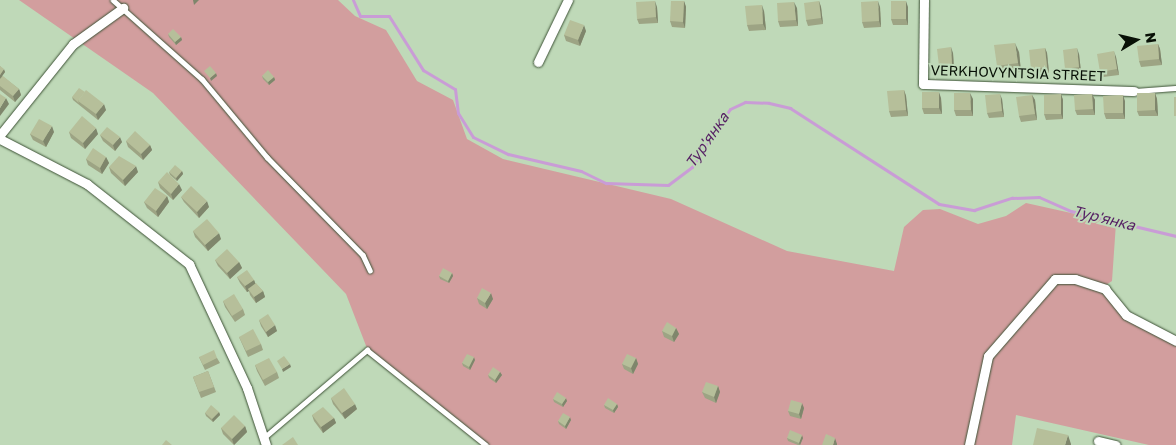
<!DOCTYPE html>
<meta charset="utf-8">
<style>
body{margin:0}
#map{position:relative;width:1176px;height:445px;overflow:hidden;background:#bfd9b8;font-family:"Golos Text",sans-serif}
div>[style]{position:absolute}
.green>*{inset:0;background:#d29e9e}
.stream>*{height:3px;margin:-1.5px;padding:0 1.5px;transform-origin:1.5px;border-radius:1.5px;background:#c99cd6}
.roads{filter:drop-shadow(0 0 1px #3d5236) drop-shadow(0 0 1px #3d5236)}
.lane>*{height:4.5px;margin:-2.25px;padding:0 2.25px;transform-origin:2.25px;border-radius:2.25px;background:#fff}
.street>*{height:9px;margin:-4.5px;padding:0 4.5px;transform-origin:4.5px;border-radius:4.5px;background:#fff}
.wall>*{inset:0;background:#9da484}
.shaded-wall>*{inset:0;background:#7f866c}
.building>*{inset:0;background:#b6bf9a}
span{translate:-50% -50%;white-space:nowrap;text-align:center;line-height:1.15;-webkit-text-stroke:4px #bfd9b8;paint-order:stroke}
.street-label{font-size:14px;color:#081006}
.water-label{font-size:15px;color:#551f63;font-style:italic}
.north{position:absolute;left:1111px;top:15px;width:50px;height:50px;-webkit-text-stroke:4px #bfd9b8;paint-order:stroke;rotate:81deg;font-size:14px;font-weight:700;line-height:20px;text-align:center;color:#081006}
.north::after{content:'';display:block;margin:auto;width:18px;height:22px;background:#081006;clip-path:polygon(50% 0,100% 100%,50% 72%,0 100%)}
</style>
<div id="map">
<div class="green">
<i style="clip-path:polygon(19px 0,338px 0,355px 16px,386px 30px,417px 81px,453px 100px,467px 139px,503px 159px,671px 199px,787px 251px,894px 271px,904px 227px,923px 210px,940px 209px,978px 224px,1006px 216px,1026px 203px,1116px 223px,1112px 281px,1106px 285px,1121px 312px,1176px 346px,1176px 445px,1149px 445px,1016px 415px,1012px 445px,481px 445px,370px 356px,346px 294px,153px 93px)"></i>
</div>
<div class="stream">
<i style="left:353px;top:0;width:17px;rotate:66deg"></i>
<i style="left:360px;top:16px;width:29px"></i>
<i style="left:389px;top:16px;width:64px;rotate:57.8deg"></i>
<i style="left:423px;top:70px;width:37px;rotate:31deg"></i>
<i style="left:455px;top:89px;width:24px;rotate:83deg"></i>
<i style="left:458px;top:113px;width:28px;rotate:58deg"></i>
<i style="left:473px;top:137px;width:39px;rotate:26deg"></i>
<i style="left:508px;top:154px;width:75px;rotate:13.1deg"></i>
<i style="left:581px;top:171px;width:28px;rotate:26deg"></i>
<i style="left:606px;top:183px;width:62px;rotate:1.8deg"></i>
<i style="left:668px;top:185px;width:30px;rotate:-37deg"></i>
<i style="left:692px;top:167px;width:69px;rotate:-56.8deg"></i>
<i style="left:730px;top:109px;width:17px;rotate:-25deg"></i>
<i style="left:745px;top:102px;width:24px;rotate:2deg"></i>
<i style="left:769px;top:103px;width:22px;rotate:13deg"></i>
<i style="left:790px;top:108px;width:177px;rotate:32.8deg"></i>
<i style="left:939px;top:204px;width:36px;rotate:10deg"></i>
<i style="left:974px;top:210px;width:40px;rotate:-18deg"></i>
<i style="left:1012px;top:198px;width:27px;rotate:-2deg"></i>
<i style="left:1039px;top:197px;width:35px;rotate:24deg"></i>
<i style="left:1071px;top:211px;width:108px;rotate:13.4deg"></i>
</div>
<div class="roads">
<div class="lane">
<i style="left:113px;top:0;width:119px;rotate:41.6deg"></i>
<i style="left:202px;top:79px;width:102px;rotate:50.2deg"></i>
<i style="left:267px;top:157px;width:137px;rotate:45.6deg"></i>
<i style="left:363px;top:255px;width:17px;rotate:65deg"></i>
<i style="left:1134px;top:91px;width:42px;rotate:-4.1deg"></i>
<i style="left:266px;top:436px;width:133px;rotate:-40.4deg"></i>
<i style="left:367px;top:350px;width:152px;rotate:38.6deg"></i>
</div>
<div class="street">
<i style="left:924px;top:0;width:84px;rotate:90.7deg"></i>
<i style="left:923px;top:84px;width:211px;rotate:1.9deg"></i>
<i style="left:538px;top:62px;width:69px;rotate:-64.2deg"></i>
<i style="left:0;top:135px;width:117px;rotate:-51.3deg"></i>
<i style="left:73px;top:44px;width:62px;rotate:-35.8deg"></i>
<i style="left:0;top:139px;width:98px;rotate:27.3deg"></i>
<i style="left:87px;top:184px;width:130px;rotate:38.1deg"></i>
<i style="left:189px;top:264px;width:137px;rotate:64.9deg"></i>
<i style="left:247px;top:388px;width:60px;rotate:71.6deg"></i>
<i style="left:1098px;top:441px;width:18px;rotate:13deg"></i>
<i style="left:969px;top:445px;width:91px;rotate:-77.9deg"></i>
<i style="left:988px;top:356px;width:102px;rotate:-49deg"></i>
<i style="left:1055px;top:279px;width:20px"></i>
<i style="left:1075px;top:279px;width:32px;rotate:18deg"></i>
<i style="left:1105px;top:289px;width:33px;rotate:51deg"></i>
<i style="left:1126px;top:315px;width:56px;rotate:27.5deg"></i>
</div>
</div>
<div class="wall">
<i style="clip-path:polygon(684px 1px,686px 7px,685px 28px,672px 27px,670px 21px)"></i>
<i style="clip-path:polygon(819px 1px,821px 7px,823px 24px,808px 26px,806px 20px)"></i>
<i style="clip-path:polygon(657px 7px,658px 23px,639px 24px,637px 19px)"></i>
<i style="clip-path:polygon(880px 7px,881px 27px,864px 28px,862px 22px)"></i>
<i style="clip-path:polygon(908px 7px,908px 25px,893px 25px,891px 19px)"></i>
<i style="clip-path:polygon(797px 8px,798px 26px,780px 27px,778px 21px)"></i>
<i style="clip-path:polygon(764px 11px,766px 30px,749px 31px,747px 25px)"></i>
<i style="clip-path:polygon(586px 31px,580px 46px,566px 41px,564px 35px)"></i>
<i style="clip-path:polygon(168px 34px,181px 37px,182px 40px,176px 45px,169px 37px)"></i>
<i style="clip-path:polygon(1158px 44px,1160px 49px,1162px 65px,1141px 67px,1139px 61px)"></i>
<i style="clip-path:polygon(1045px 48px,1047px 53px,1049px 73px,1033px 75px,1031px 69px)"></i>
<i style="clip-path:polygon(1019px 52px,1021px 72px,1000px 74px,997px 66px)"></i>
<i style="clip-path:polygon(953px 53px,954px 70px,941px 72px,939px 66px)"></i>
<i style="clip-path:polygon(1079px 54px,1081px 72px,1068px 74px,1065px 69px)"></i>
<i style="clip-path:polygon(1116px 57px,1119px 75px,1103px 77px,1100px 72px)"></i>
<i style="clip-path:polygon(0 66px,5px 72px,2px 76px,19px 89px,21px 95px,15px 102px,0 90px)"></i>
<i style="clip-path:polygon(262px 76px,274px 77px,275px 80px,269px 85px,263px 79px)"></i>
<i style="clip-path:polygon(904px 90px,906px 96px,908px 116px,891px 117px,889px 111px)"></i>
<i style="clip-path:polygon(1155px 93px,1157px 99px,1158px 116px,1139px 116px,1137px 111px)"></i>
<i style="clip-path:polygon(1061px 94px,1063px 100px,1063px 119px,1046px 120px,1044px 114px)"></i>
<i style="clip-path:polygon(1092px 94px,1095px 100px,1095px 115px,1077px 115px,1075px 110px)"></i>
<i style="clip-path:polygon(1032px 95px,1035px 100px,1037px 120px,1021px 122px,1019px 116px)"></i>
<i style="clip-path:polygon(72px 97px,106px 110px,98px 120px,73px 100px)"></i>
<i style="clip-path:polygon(941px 98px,942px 114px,924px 114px,922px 108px)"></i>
<i style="clip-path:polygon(973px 99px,973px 116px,956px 116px,954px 110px)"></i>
<i style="clip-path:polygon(1002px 99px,1004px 117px,989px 118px,987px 113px)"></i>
<i style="clip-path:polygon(1125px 101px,1125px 119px,1106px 119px,1104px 113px)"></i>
<i style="clip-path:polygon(54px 132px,46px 147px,33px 140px,30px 134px)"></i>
<i style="clip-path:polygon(69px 132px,98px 134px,85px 149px,71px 138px)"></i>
<i style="clip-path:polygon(100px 135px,122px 142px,115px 151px,103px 141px)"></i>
<i style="clip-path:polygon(126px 141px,150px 145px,152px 150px,143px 160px,128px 147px)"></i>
<i style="clip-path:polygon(106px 157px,109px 163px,102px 174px,88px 165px,86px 159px)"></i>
<i style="clip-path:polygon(109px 167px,138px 172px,125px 186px,111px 173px)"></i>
<i style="clip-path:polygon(182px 171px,183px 174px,177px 181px,170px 175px,169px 172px)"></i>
<i style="clip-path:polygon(158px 182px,182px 190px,173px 200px,160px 188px)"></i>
<i style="clip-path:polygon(167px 196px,169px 202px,158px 217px,147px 208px,144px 202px)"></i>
<i style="clip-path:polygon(181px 197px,209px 207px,199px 218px,184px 202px)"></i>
<i style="clip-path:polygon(193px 231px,221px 239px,208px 251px,195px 237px)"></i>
<i style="clip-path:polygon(215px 260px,239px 262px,242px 268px,230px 279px,218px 266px)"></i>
<i style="clip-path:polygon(452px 273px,453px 276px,449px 283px,440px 279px,439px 276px)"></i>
<i style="clip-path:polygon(237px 277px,254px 280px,255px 283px,263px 291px,265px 297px,256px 303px,250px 295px,249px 291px,247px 292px,240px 283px)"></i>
<i style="clip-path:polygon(477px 298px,493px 299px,487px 309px,479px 304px)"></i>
<i style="clip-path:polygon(223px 301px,243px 309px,245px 315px,235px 322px,225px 307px)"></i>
<i style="clip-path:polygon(259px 320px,277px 331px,268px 337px,261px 326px)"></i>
<i style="clip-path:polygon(676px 328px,679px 334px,674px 342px,664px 337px,662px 331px)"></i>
<i style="clip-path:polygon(239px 337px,261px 344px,263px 350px,248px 357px)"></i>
<i style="clip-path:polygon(199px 357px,217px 358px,220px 363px,205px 370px)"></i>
<i style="clip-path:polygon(636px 358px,638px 364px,633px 374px,624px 369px,622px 364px)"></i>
<i style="clip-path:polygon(475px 360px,470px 370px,463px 366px,462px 363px)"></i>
<i style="clip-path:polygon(255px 365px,277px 372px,279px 378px,265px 386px,257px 371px)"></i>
<i style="clip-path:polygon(208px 371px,216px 392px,201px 398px,193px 377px)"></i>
<i style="clip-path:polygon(500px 372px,502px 375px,496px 383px,489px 378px,488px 375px)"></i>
<i style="clip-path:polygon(718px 386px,720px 392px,716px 403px,705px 398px,702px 392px)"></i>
<i style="clip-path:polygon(331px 398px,357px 409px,345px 419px,333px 404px)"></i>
<i style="clip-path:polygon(553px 399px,567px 401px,563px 407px,554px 402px)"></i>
<i style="clip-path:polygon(617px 404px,618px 407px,614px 413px,605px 408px,604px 405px)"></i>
<i style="clip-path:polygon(804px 408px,801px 419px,790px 416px,788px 411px)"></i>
<i style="clip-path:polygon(219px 412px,220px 415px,213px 422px,206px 416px,205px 413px)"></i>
<i style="clip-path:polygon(312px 415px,334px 418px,336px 423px,323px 433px,314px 421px)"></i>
<i style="clip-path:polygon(571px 420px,566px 429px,559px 424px,558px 421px)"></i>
<i style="clip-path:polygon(245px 426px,247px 432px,234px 445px,223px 434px,221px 428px)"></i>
<i style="clip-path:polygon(787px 438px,803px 438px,800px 445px,798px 445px,788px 441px)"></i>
</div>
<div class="shaded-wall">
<i style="clip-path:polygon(193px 0,199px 0,194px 5px)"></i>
<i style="clip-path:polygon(655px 1px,657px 7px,658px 23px,656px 17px)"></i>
<i style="clip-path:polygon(684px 1px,686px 7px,685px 28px,683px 22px)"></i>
<i style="clip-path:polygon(819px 1px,821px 7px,823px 24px,821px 18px)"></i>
<i style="clip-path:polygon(878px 1px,880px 7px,881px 27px,879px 21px)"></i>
<i style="clip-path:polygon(906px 1px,908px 7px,908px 25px,906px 19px)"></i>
<i style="clip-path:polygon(794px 2px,797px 8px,798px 26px,796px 20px)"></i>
<i style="clip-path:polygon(762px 5px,764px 11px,766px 30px,763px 24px)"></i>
<i style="clip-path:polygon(584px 25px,586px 31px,580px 46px,578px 40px)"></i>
<i style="clip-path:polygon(181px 37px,182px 40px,176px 45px,175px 42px)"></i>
<i style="clip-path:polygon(1015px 43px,1019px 52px,1021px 72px,1018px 63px)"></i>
<i style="clip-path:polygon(1158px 44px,1160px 49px,1162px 65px,1159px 59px)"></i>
<i style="clip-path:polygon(951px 47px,953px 53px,954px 70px,952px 65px)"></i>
<i style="clip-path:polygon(1045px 48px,1047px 53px,1049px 73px,1047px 67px)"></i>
<i style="clip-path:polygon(1077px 48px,1079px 54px,1081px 72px,1079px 67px)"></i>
<i style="clip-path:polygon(1114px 51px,1116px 57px,1119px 75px,1117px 69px)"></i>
<i style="clip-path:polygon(4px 69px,5px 72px,0 79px,0 75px)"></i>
<i style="clip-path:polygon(216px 73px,217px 76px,211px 81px,210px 78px)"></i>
<i style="clip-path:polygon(274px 77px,275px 80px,269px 85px,268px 82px)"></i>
<i style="clip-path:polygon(19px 89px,21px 95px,15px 102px,13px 96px)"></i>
<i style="clip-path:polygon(904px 90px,906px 96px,908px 116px,906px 110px)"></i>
<i style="clip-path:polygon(939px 92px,941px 98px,942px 114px,939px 108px)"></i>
<i style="clip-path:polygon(970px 93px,973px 99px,973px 116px,971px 110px)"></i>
<i style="clip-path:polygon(1155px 93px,1157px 99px,1158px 116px,1155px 110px)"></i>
<i style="clip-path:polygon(1000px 94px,1002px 99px,1004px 117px,1002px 111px)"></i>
<i style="clip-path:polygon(1061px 94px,1063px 100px,1063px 119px,1061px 114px)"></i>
<i style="clip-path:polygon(1092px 94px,1095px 100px,1095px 115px,1093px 109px)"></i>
<i style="clip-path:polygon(1032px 95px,1035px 100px,1037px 120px,1035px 114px)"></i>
<i style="clip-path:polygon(1123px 95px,1125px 101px,1125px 119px,1123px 113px)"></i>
<i style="clip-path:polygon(6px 98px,9px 104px,0 116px,0 108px)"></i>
<i style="clip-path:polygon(104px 104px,106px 110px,98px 120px,96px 114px)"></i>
<i style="clip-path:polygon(52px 126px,54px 132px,46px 147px,43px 141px)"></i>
<i style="clip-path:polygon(96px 128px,98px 134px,85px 149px,83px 143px)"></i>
<i style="clip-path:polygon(120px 137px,122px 142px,115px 151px,113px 145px)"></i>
<i style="clip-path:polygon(150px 145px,152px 150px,143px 160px,141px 154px)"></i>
<i style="clip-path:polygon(106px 157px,109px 163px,102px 174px,100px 168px)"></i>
<i style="clip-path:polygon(136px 166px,138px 172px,125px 186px,123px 180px)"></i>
<i style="clip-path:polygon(182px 171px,183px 174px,177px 181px,176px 178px)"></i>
<i style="clip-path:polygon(179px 184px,182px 190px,173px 200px,171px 194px)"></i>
<i style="clip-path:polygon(167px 196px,169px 202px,158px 217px,156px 211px)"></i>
<i style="clip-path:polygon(207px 201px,209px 207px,199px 218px,197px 212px)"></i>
<i style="clip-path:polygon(219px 233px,221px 239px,208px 251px,205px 245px)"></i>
<i style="clip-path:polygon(239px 262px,242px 268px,230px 279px,227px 273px)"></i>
<i style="clip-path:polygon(452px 273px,453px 276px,449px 283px,448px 281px)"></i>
<i style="clip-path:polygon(254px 280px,256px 285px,248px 289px,249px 291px,247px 292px,245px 286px)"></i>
<i style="clip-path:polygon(263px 291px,265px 297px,256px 303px,254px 297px)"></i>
<i style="clip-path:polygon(491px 293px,493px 299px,487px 309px,485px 303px)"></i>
<i style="clip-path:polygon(275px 325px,277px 331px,268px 337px,266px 332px)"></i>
<i style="clip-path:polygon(676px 328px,679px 334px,674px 342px,672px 336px)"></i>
<i style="clip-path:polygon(474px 357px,475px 360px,470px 370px,469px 367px)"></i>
<i style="clip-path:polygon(636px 358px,638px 364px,633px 374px,631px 368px)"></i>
<i style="clip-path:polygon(290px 364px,291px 367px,283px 372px,282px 369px)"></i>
<i style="clip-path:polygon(500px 372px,502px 375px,496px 383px,495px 380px)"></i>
<i style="clip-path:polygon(718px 386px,720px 392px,716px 403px,714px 397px)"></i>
<i style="clip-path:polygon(566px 398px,567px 401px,563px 407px,562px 404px)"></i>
<i style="clip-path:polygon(802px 403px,804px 408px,801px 419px,799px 414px)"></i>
<i style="clip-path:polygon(355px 404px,357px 409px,345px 419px,342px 413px)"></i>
<i style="clip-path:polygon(617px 404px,618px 407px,614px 413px,613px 410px)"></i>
<i style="clip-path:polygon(219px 412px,220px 415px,213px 422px,212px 419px)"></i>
<i style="clip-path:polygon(570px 417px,571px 420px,566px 429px,565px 426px)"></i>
<i style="clip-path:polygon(334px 418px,336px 423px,323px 433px,321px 427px)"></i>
<i style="clip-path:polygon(245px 426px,247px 432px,234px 445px,232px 439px)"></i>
<i style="clip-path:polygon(802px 435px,803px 438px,800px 445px,799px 443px)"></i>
<i style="clip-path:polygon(1068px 435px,1071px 444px,1071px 445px,1065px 445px)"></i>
<i style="clip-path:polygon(835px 438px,837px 444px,837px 445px,833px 445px)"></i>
</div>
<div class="building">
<i style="clip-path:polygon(655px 1px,656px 17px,637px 19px,636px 2px)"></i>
<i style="clip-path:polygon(671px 1px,684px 1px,683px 22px,670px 21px)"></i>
<i style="clip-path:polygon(819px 1px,821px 18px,806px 20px,804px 3px)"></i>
<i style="clip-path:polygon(878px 1px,879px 21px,862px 22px,861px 2px)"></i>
<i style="clip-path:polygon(891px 1px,906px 1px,906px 19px,891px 19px)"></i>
<i style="clip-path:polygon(794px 2px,796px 20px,778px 21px,777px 3px)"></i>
<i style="clip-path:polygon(762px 5px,763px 24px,747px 25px,745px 6px)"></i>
<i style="clip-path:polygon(570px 20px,584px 25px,578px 40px,564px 35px)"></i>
<i style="clip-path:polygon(173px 29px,181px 37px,175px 42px,168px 34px)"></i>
<i style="clip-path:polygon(1015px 43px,1018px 63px,997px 66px,994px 45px)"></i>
<i style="clip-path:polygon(1158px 44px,1159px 59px,1139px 61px,1137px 46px)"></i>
<i style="clip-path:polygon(951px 47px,952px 65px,939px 66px,937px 49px)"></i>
<i style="clip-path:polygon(1045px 48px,1047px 67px,1031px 69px,1029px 50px)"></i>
<i style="clip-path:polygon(1077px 48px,1079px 67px,1065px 69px,1063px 50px)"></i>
<i style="clip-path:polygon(1114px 51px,1117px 69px,1100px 72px,1097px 54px)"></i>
<i style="clip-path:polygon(0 66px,4px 69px,0 75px)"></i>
<i style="clip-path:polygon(210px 66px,216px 73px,210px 78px,204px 71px)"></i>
<i style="clip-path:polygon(268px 70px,274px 77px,268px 82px,262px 76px)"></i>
<i style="clip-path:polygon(3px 76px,19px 89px,13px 96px,0 86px,0 79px)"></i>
<i style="clip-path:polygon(79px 88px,85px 92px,78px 101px,79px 103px,72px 97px)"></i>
<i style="clip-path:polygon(86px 90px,104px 104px,96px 114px,78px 101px)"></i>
<i style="clip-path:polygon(904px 90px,906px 110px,889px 111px,887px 91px)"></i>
<i style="clip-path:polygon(922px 92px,939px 92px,939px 108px,922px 108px)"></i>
<i style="clip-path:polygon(954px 93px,970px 93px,971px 110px,954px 110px)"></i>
<i style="clip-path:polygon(1137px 93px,1155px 93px,1155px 110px,1137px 111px)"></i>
<i style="clip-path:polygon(0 94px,6px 98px,0 108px)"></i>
<i style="clip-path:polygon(1000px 94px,1002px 111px,987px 113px,985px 95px)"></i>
<i style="clip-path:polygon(1061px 94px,1061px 114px,1044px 114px,1044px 95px)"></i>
<i style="clip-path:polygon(1092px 94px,1093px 109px,1075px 110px,1074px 95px)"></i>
<i style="clip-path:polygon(1032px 95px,1035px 114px,1019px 116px,1016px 97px)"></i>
<i style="clip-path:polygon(1123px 95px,1123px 113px,1104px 113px,1103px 96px)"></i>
<i style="clip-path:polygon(1174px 97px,1176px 97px,1176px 116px,1174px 116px)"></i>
<i style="clip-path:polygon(82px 116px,96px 128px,83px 143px,69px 132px)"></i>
<i style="clip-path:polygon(39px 119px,52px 126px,43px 141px,30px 134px)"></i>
<i style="clip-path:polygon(107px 127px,120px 137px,113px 145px,100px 135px)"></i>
<i style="clip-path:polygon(135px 131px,150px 145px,141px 154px,126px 141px)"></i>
<i style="clip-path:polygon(93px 148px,106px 157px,100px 168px,86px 159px)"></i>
<i style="clip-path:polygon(119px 156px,136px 166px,123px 180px,109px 167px)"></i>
<i style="clip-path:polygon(175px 165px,182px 171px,176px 178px,169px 172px)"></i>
<i style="clip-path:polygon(167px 172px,179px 184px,171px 194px,158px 182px)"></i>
<i style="clip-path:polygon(191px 186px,207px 201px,197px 212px,181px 197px)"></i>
<i style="clip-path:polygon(155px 188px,167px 196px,156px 211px,144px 202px)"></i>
<i style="clip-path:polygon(207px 219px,219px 233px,205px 245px,193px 231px)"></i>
<i style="clip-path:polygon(227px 249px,239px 262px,227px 273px,215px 260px)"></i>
<i style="clip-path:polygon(443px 268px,452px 273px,448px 281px,439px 276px)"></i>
<i style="clip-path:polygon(247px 270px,254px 280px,245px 286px,237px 277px)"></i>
<i style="clip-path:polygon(256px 283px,263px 291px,254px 297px,248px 289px)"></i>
<i style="clip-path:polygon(482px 288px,491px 293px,485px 303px,477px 298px)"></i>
<i style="clip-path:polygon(234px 294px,243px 309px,232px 316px,223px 301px)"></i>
<i style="clip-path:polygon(268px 314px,275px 325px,266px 332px,259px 320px)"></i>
<i style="clip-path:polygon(667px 322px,676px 328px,672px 336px,662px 331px)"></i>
<i style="clip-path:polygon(253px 329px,261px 344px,246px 351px,239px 337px)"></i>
<i style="clip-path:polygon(214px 350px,217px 358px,203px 365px,199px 357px)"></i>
<i style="clip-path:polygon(467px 354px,474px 357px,469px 367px,462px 363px)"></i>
<i style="clip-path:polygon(627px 354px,636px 358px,631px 368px,622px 364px)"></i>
<i style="clip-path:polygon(284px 356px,290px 364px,282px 369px,277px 361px)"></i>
<i style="clip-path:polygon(269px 358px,277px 372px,263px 380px,255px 365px)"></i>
<i style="clip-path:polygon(493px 367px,500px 372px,495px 380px,488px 375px)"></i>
<i style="clip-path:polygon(208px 371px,214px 387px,199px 392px,193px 377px)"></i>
<i style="clip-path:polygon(706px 382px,718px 386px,714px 397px,702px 392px)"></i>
<i style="clip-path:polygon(344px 388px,355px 404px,342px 413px,331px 398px)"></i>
<i style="clip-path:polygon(557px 392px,566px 398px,562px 404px,553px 399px)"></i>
<i style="clip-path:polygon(608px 398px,617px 404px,613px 410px,604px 405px)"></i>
<i style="clip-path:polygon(791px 400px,802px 403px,799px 414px,788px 411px)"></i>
<i style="clip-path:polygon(211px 405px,219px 412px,212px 419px,205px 413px)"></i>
<i style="clip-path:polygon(323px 407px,334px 418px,321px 427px,312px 415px)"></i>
<i style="clip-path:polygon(563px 413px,570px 417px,565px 426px,558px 421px)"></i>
<i style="clip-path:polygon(234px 415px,245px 426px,232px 439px,221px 428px)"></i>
<i style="clip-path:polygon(1037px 428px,1068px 435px,1065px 445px,1033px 445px)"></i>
<i style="clip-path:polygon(790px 430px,802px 435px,799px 443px,787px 438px)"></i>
<i style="clip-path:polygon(826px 434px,835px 438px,833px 445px,822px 445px)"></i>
<i style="clip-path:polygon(293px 437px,298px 445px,282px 445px)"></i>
<i style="clip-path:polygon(166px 440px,172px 445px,162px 445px)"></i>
</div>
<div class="street-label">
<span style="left:1018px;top:73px;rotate:2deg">VERKHOVYNTSIA STREET</span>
</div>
<div class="water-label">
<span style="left:707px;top:140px;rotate:-55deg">Тур'янка</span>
<span style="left:1104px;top:218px;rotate:14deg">Тур'янка</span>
</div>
<div class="north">N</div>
</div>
